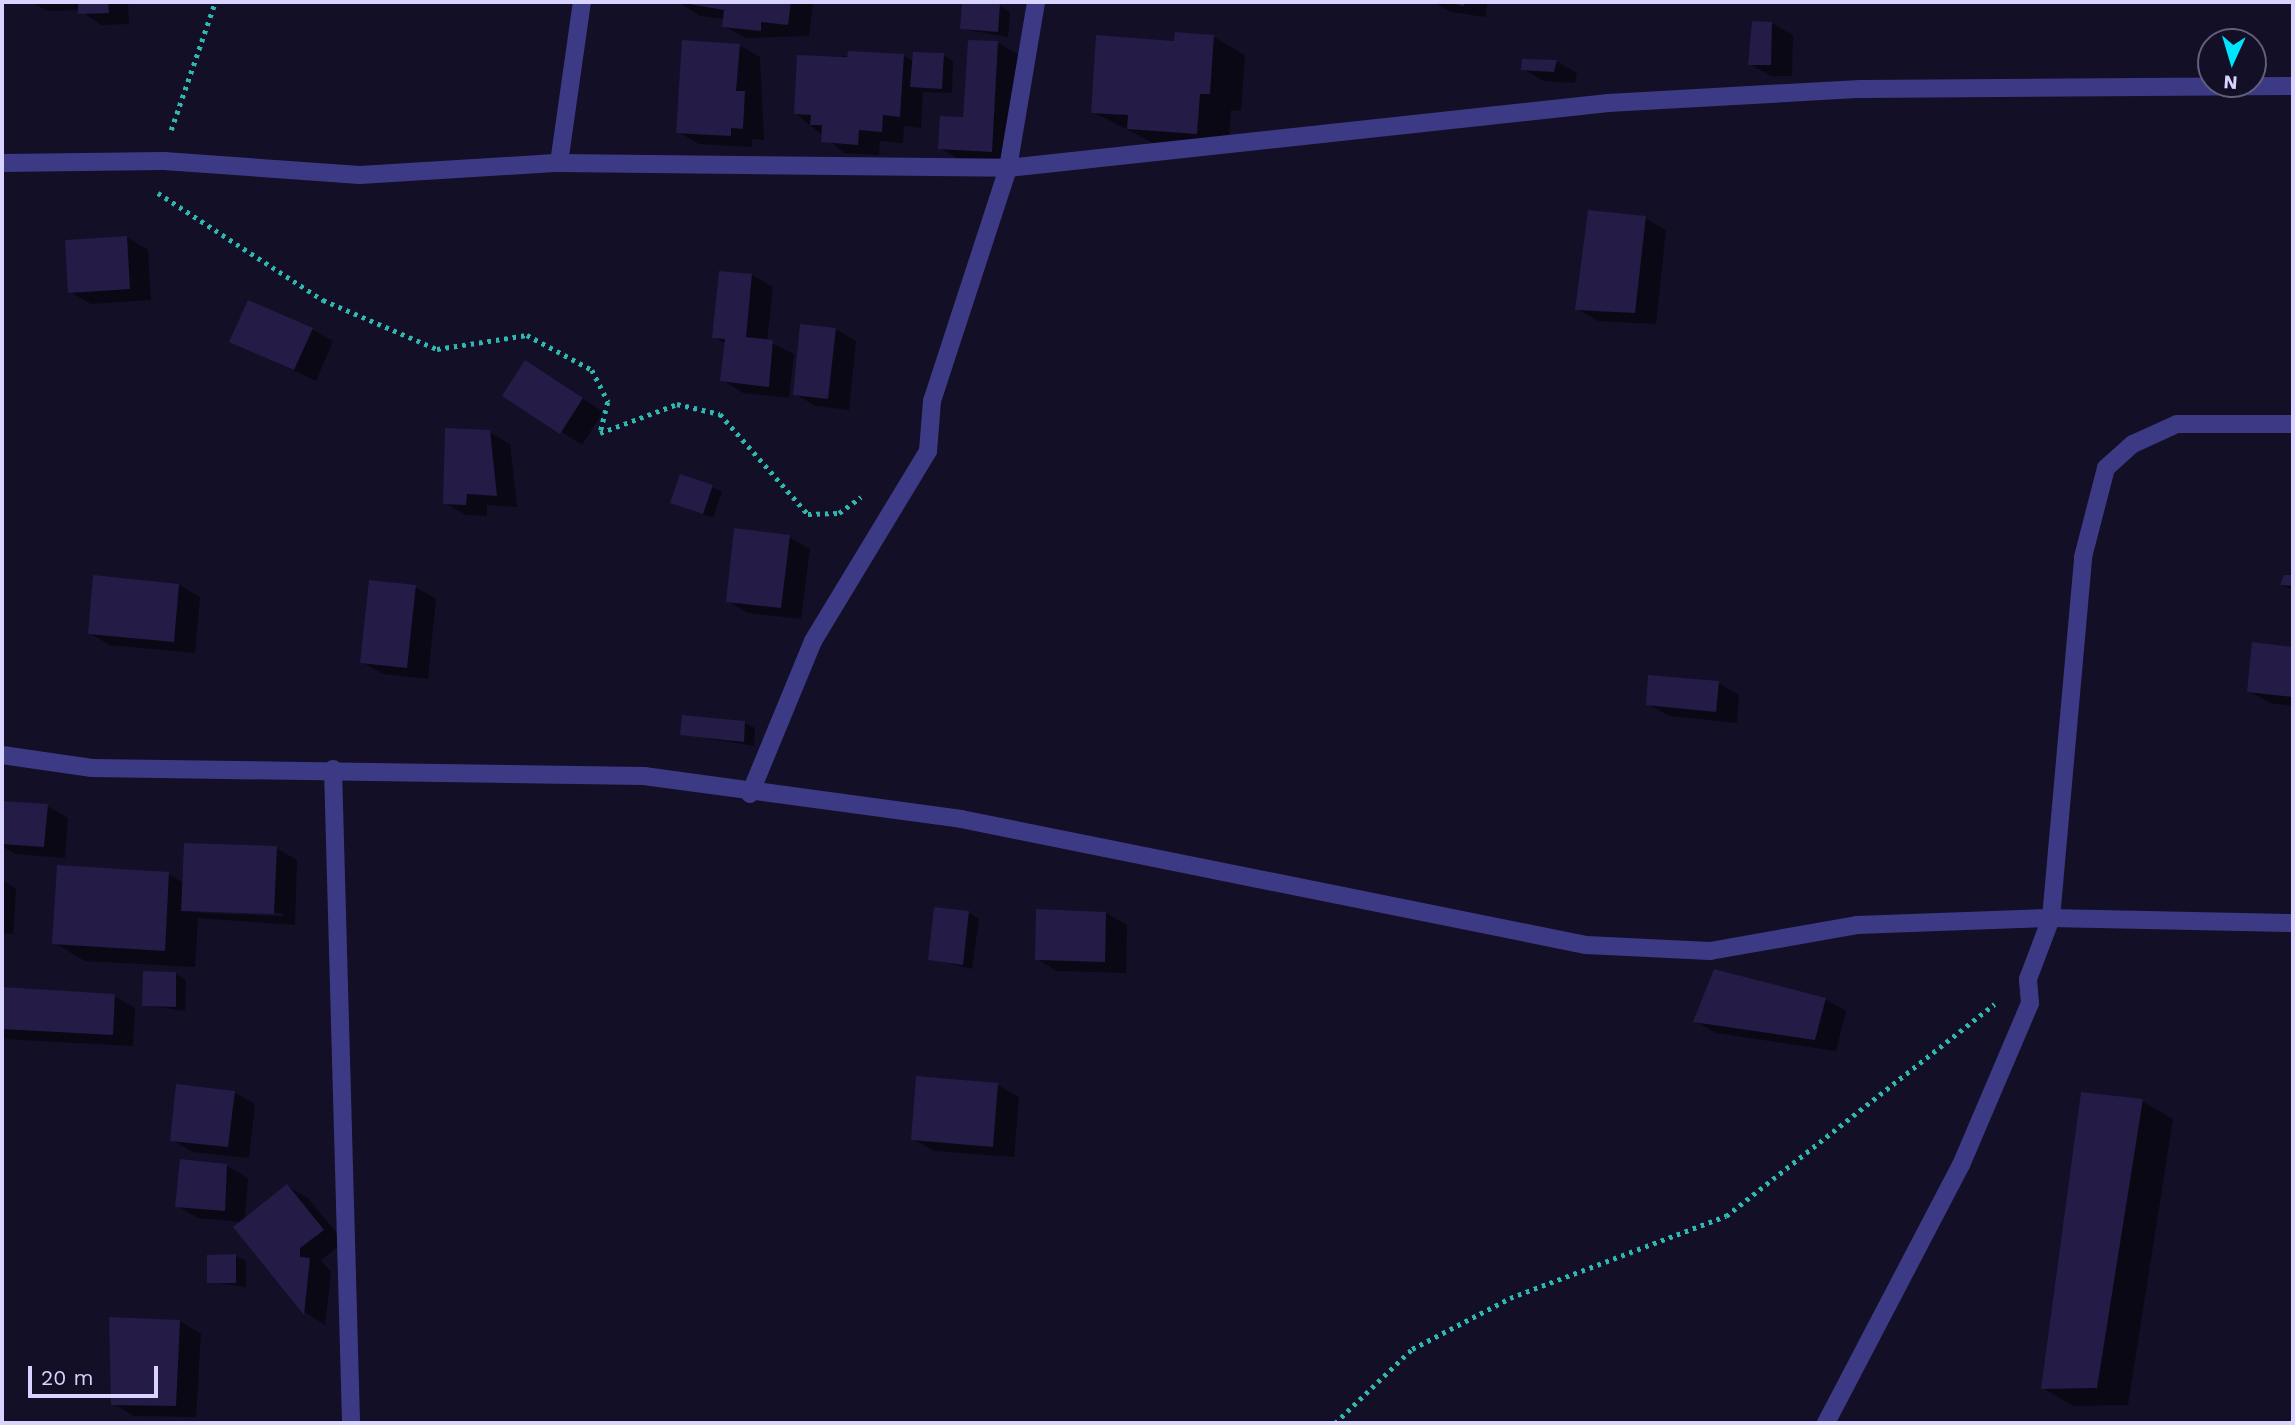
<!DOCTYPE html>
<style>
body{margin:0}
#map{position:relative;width:2295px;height:1425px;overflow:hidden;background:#130f26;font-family:"Work Sans",sans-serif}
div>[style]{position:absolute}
.shadow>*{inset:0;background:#0007}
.building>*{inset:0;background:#241b47}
.path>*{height:4.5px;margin-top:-2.25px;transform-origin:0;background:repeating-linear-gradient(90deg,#2fb8b0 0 3.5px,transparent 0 8.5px)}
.minor>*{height:18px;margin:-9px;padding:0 9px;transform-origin:9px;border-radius:9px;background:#3d3a85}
span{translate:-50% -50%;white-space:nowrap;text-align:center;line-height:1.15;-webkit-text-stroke:7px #130f26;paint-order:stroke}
.frame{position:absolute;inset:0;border:4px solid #d9d4ff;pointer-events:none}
.north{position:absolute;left:2197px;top:28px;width:70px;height:70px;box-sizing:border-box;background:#130f26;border:2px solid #625e7d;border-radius:50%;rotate:184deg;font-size:19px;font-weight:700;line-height:28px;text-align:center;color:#d9d4ff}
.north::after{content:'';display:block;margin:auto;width:24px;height:32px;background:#00e5ff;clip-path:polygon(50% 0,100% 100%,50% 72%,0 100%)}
.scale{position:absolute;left:28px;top:1366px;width:130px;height:32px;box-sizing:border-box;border:4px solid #d9d4ff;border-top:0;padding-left:9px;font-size:21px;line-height:24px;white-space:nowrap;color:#d9d4ff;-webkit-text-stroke:5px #130f26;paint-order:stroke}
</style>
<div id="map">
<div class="shadow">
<i style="clip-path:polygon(31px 2px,128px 2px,129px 24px,101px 25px,79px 10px,48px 11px)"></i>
<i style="clip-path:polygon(679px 2px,813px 2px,809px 36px,745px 38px,724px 26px,725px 19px,700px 16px)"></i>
<i style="clip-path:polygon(1433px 2px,1487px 2px,1485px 17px,1451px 12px)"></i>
<i style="clip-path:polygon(1000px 6px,1010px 12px,1008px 37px,962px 29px)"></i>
<i style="clip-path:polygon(1772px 23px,1793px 35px,1792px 76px,1771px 76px,1750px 64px)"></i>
<i style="clip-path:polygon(1214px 37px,1245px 55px,1241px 111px,1231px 110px,1228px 151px,1159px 146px,1093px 112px,1176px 43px)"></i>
<i style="clip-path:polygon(998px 43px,1019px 55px,1013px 163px,960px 160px,940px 148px,965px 119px)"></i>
<i style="clip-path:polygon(739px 45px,760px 57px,764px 140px,752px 139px,752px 147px,699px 144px,678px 132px)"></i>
<i style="clip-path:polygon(943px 55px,953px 61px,952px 93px,923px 92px,921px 128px,904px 126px,903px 143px,880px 141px,879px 155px,844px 153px,795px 113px,799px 56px,904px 56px,914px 62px)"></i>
<i style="clip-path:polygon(1556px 61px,1577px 73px,1575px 83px,1544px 81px,1523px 69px)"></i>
<i style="clip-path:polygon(1645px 218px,1666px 230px,1656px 324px,1598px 321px,1577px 309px)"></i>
<i style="clip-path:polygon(127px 237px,148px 250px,151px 300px,91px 304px,70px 292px)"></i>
<i style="clip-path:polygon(752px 275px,773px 287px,767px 341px,794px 354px,789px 398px,743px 393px,722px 380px,726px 344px,714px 337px)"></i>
<i style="clip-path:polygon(312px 329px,333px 341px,316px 381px,232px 341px)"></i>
<i style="clip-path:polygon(836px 329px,856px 341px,849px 410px,816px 406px,795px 394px)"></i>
<i style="clip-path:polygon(546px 374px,603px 412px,582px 445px,504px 395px)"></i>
<i style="clip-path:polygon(489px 432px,510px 444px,517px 507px,487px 505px,487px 516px,466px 515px,445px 503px)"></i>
<i style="clip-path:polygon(712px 487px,722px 492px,713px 518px,672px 502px)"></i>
<i style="clip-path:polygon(789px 537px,810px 549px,801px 619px,748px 613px,728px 601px)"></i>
<i style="clip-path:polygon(95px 577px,179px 585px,200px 597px,195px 653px,110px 645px,89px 633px)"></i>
<i style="clip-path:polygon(2285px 577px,2293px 577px,2293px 590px,2282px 585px)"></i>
<i style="clip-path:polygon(415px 587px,436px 599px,428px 679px,383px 674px,362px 662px)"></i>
<i style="clip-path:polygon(2254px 644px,2293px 648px,2293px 706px,2270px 703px,2249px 691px)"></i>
<i style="clip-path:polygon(1718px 683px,1739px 695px,1737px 723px,1669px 716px,1648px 704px)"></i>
<i style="clip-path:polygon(745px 723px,755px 728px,754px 746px,682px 734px)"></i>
<i style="clip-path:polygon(2px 802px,47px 806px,68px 818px,65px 858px,15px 854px,2px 846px)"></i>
<i style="clip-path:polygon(evenodd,276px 848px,297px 860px,295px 925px,198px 918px,195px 967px,85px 961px,54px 943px,168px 874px,184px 883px,276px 848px,202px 910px,283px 913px,283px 916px,202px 913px,202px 910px)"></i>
<i style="clip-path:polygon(2px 880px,16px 889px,13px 934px,2px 933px)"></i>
<i style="clip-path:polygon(969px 913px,979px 919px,972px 969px,930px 959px)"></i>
<i style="clip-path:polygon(1106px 913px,1127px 925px,1126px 973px,1057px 971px,1037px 959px)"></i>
<i style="clip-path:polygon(176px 974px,186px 980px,185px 1011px,144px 1005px)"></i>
<i style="clip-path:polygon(2px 989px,114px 996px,135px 1008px,133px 1046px,2px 1039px)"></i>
<i style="clip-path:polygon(1825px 999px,1846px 1011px,1836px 1051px,1716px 1033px,1695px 1021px)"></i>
<i style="clip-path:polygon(998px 1085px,1019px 1097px,1014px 1157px,934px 1151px,913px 1139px)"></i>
<i style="clip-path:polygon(234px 1092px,255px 1104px,249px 1158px,193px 1152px,172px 1140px)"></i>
<i style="clip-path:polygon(2142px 1101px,2173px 1119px,2128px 1405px,2073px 1406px,2043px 1388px)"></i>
<i style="clip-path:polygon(227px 1166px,248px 1178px,245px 1219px,287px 1186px,308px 1198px,344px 1242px,321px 1260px,331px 1272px,325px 1325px,306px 1313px,235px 1227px,242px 1222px,198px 1218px,177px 1206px)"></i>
<i style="clip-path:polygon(236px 1256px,246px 1261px,246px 1287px,209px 1282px)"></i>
<i style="clip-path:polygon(111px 1319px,180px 1321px,201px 1334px,196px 1417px,134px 1416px,113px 1404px)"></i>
</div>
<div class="building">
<i style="clip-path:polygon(78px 2px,108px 2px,109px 13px,78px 14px)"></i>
<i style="clip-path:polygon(677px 2px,791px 2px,788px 25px,761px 22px,761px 31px,722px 27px,724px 10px)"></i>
<i style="clip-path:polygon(962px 2px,1000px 4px,998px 32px,960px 29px)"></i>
<i style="clip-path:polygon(1446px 2px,1465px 2px,1464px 6px)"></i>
<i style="clip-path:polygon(1752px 21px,1772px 22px,1771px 65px,1748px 65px)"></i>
<i style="clip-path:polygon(1175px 32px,1214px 35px,1210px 94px,1200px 94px,1197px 134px,1127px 129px,1128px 115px,1091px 113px,1096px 35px,1174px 41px)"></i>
<i style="clip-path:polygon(682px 40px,740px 44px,736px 91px,745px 91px,743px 129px,731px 128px,731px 136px,676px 133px)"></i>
<i style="clip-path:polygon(968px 40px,998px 41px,992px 152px,938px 149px,940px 116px,963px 117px)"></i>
<i style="clip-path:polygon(848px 51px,904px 54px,900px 117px,883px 115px,882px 132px,859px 130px,858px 145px,821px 142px,822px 125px,810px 125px,811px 115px,794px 114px,797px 55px,847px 57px)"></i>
<i style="clip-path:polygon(913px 52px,944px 53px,942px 89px,910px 87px)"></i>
<i style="clip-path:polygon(1522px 59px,1557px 60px,1554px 72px,1521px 70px)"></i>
<i style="clip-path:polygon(1588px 210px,1646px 216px,1635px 313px,1575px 310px)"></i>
<i style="clip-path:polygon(127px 236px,130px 289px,68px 293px,65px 240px)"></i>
<i style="clip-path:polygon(719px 271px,752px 274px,746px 337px,773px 340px,769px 387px,720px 381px,725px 339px,712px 338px)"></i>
<i style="clip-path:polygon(248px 300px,313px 328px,294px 370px,229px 342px)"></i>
<i style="clip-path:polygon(800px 324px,836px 328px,828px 399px,793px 395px)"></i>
<i style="clip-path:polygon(525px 360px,583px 398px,560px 434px,502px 396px)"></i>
<i style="clip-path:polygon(445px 428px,490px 430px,497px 496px,467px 494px,466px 505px,443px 504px)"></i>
<i style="clip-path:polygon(680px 474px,713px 485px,703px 514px,670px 503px)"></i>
<i style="clip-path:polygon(734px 528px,790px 535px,781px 608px,726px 602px)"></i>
<i style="clip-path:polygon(93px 575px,179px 584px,174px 642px,88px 634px)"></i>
<i style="clip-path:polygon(2284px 575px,2293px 575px,2293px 586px,2280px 585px)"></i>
<i style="clip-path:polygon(369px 580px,416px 585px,407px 668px,360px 663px)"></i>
<i style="clip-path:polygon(2252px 642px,2293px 647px,2293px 697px,2247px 692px)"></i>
<i style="clip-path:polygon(1648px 675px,1719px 681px,1716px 712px,1646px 705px)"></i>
<i style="clip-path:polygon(682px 715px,745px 721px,744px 742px,680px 735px)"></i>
<i style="clip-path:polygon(2px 801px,48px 804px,44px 847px,2px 844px)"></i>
<i style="clip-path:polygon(184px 843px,277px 846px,274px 914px,181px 911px)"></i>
<i style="clip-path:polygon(57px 865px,169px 872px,165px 951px,52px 944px)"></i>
<i style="clip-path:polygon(934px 907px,969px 911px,963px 965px,928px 960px)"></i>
<i style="clip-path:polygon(1036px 909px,1106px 912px,1105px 962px,1035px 960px)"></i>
<i style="clip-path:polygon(1714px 969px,1826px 998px,1815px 1040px,1693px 1022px)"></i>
<i style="clip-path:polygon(143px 971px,176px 972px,176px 1007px,142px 1006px)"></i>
<i style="clip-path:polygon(2px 987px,115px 994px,113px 1035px,2px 1029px)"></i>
<i style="clip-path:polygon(916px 1076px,998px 1083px,993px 1147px,911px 1140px)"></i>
<i style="clip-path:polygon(176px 1084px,235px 1091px,228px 1147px,170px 1141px)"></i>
<i style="clip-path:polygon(2081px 1092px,2143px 1099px,2097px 1388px,2041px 1389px)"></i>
<i style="clip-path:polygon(180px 1159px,227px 1164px,225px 1211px,175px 1207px)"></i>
<i style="clip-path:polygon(287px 1184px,324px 1230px,300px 1248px,300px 1257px,310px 1258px,304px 1315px,233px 1227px)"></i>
<i style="clip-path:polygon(236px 1254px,236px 1283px,207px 1283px,207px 1255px)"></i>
<i style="clip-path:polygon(109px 1317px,180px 1320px,176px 1406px,111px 1405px)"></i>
</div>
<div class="path">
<i style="left:171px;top:130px;width:135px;rotate:-71deg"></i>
<i style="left:158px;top:193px;width:197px;rotate:33deg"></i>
<i style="left:323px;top:300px;width:124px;rotate:23.3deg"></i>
<i style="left:437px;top:349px;width:91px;rotate:-8.8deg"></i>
<i style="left:527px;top:335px;width:74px;rotate:28.3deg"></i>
<i style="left:592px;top:370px;width:36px;rotate:63deg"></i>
<i style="left:608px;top:402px;width:32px;rotate:104deg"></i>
<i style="left:600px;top:433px;width:82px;rotate:-20.6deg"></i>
<i style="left:677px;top:404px;width:44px;rotate:13.1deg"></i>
<i style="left:720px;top:414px;width:133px;rotate:48.7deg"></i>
<i style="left:808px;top:514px;width:31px;rotate:-2deg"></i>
<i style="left:839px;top:513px;width:27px;rotate:-36deg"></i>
<i style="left:1335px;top:1423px;width:107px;rotate:-43.9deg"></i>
<i style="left:1412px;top:1349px;width:110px;rotate:-27.5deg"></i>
<i style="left:1510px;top:1298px;width:231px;rotate:-20.8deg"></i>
<i style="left:1726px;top:1216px;width:342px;rotate:-38.3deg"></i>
</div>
<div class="minor">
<i style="left:2px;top:163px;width:162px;rotate:-0.7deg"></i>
<i style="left:164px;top:161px;width:196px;rotate:4.1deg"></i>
<i style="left:360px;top:175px;width:199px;rotate:-3.5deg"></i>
<i style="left:559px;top:163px;width:449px;rotate:0.6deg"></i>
<i style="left:1008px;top:168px;width:604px;rotate:-6.18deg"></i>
<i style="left:1608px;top:103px;width:253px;rotate:-3.2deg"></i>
<i style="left:1861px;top:89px;width:432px;rotate:-0.4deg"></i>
<i style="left:559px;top:163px;width:163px;rotate:-81.9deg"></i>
<i style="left:2px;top:755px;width:91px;rotate:8.2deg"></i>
<i style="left:92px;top:768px;width:552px;rotate:0.83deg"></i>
<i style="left:644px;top:776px;width:320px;rotate:7.7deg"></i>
<i style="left:961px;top:819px;width:638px;rotate:11.4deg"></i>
<i style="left:1586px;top:945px;width:124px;rotate:2.8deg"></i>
<i style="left:1710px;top:951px;width:149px;rotate:-10deg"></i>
<i style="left:1857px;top:925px;width:194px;rotate:-2.1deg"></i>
<i style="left:2051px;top:918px;width:242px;rotate:1.2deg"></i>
<i style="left:333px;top:769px;width:654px;rotate:88.42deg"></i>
<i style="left:750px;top:794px;width:165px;rotate:-67.6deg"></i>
<i style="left:813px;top:641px;width:222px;rotate:-58.8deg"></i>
<i style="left:928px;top:451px;width:50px;rotate:-85.4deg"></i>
<i style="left:932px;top:401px;width:245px;rotate:-71.9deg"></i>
<i style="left:1008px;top:168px;width:168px;rotate:-80.4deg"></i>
<i style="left:1826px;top:1423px;width:291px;rotate:-62.4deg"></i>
<i style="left:1961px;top:1165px;width:176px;rotate:-66.9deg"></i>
<i style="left:2030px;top:1003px;width:24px;rotate:-95deg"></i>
<i style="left:2028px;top:979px;width:65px;rotate:-69.3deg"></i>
<i style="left:2051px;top:918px;width:362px;rotate:-84.9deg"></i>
<i style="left:2083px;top:557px;width:92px;rotate:-75.5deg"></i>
<i style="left:2106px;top:468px;width:36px;rotate:-42deg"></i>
<i style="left:2133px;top:444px;width:48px;rotate:-24.4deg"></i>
<i style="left:2177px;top:424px;width:116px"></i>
</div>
<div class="frame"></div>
<div class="north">N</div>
<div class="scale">20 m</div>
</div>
